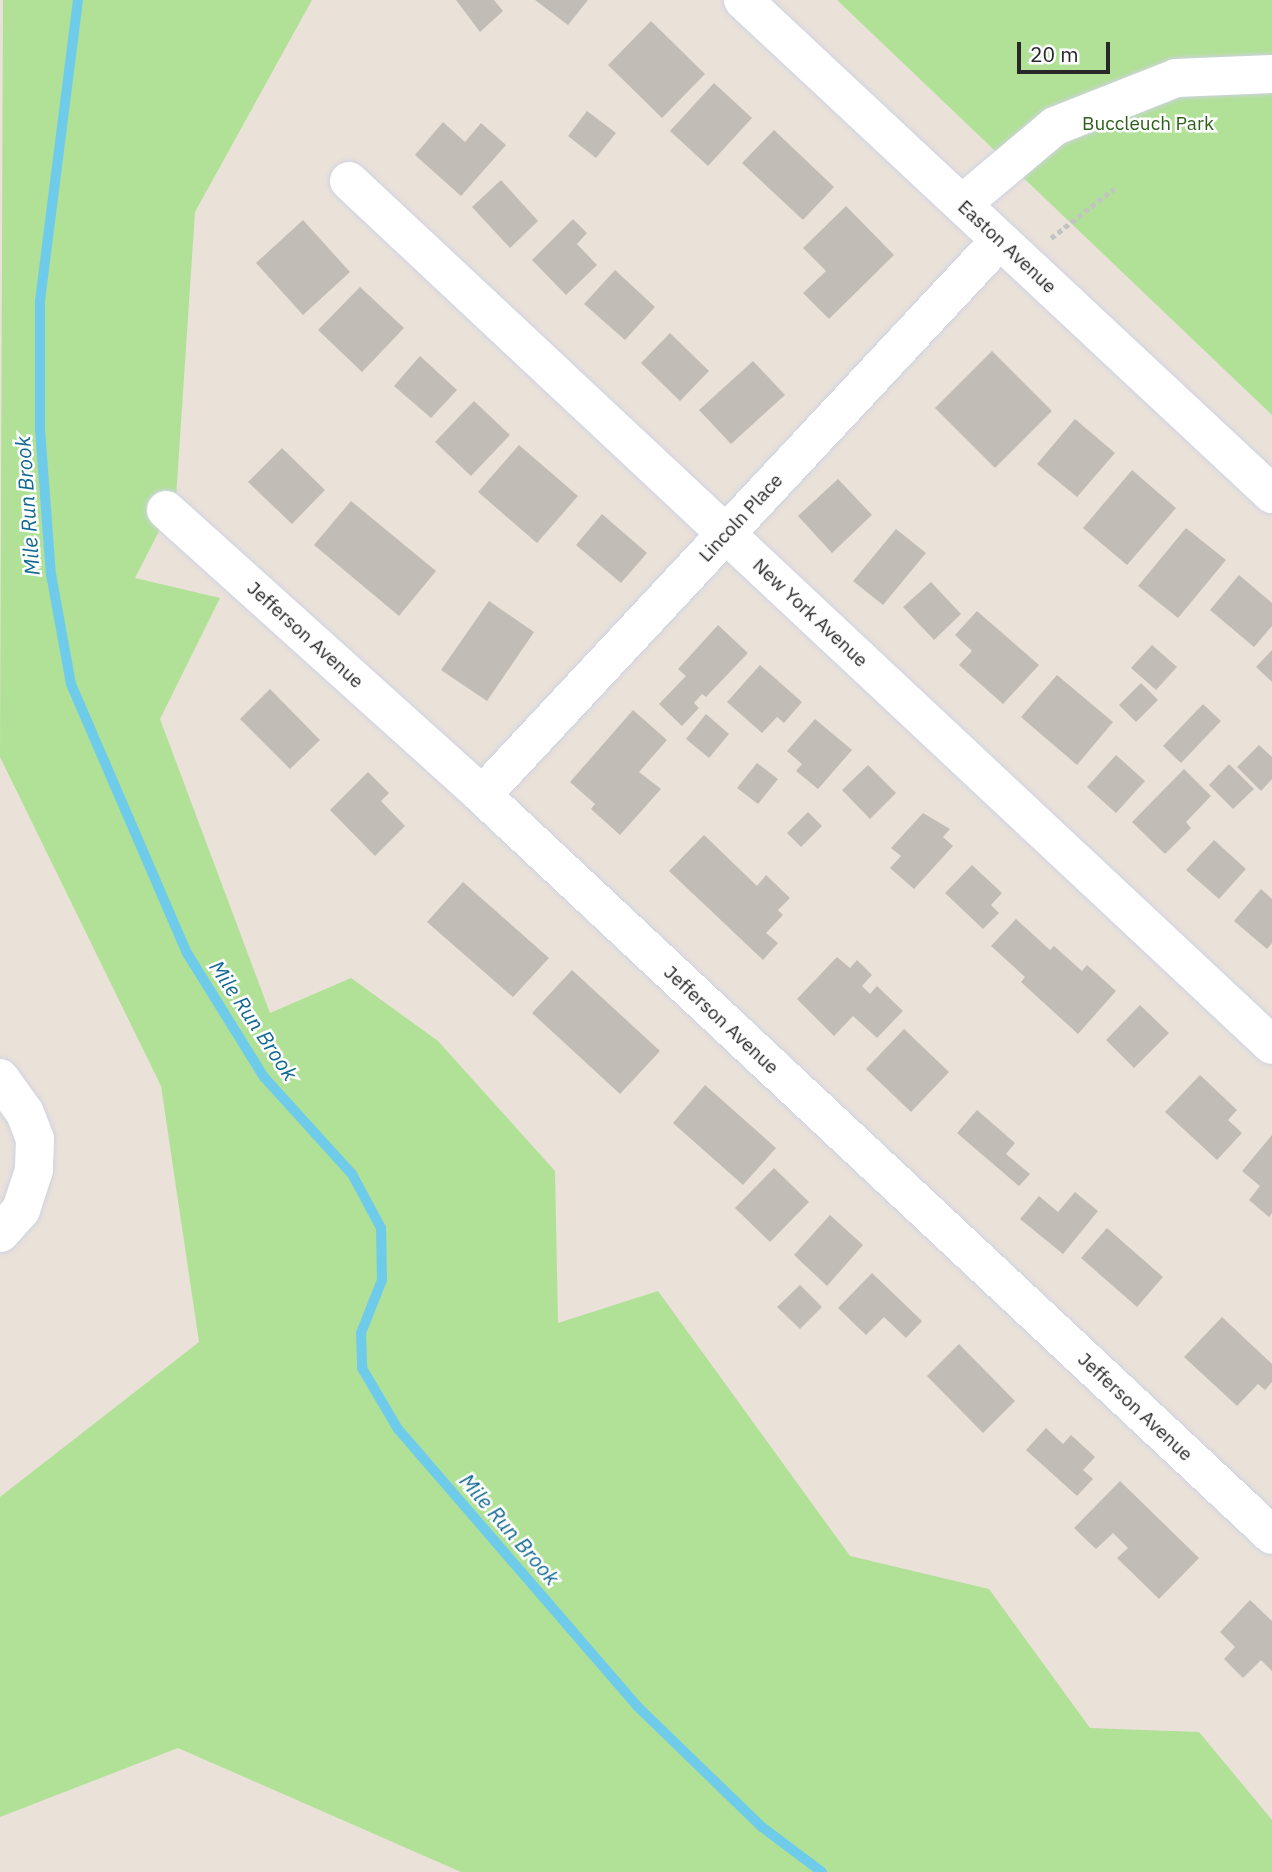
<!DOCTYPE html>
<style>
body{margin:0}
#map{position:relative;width:1272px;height:1872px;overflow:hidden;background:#eae2d9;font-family:"IBM Plex Sans",sans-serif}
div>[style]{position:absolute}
.green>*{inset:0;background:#b1e097}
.stream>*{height:10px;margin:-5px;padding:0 5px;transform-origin:5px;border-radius:5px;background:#6eccea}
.building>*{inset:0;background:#c2bcb6}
.path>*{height:4.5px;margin-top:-2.25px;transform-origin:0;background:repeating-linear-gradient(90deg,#c3c3c3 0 5px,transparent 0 8.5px)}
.roads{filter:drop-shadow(0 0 2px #cfd2e1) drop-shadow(0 0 2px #cfd2e1)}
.minor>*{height:38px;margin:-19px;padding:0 19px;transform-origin:19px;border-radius:19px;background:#fff}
span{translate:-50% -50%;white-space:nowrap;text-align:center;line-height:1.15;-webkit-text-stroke:5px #fff;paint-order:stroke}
.park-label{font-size:19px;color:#2b611b}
.street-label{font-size:19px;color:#282828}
.water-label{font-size:21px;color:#116892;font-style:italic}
.scale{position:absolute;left:1017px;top:42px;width:93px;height:32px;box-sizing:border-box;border:4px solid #282828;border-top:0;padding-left:9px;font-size:21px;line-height:24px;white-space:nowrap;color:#282828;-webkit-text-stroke:5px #fff;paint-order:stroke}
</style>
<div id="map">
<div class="green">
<i style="clip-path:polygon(3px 0,312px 0,195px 212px,176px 498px,135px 578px,220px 598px,160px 719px,270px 1013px,351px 978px,438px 1041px,555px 1171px,558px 1323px,658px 1291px,850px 1556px,989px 1589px,1090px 1728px,1199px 1732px,1272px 1820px,1272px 1872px,461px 1872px,178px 1748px,0 1817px,0 1497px,199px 1342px,161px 1086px,0 757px)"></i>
<i style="clip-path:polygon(837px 0,1272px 0,1272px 415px)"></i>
</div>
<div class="stream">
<i style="left:78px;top:0;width:303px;rotate:97.2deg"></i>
<i style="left:40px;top:301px;width:128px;rotate:90deg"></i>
<i style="left:40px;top:429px;width:145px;rotate:85.7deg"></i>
<i style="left:51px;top:574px;width:112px;rotate:79.7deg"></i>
<i style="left:71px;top:684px;width:293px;rotate:66.7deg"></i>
<i style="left:187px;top:953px;width:146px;rotate:58.2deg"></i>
<i style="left:264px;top:1077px;width:131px;rotate:47.8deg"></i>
<i style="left:352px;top:1174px;width:61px;rotate:61.8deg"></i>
<i style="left:381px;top:1228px;width:52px;rotate:88.9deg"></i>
<i style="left:382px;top:1280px;width:57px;rotate:111.6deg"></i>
<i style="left:361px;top:1333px;width:35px;rotate:88deg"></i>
<i style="left:362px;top:1368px;width:71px;rotate:59.5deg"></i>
<i style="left:398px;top:1429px;width:366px;rotate:49.2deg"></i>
<i style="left:637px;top:1706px;width:174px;rotate:44.1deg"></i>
<i style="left:762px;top:1827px;width:75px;rotate:36.9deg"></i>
</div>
<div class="building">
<i style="clip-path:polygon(456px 0,494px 0,503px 11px,480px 32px)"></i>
<i style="clip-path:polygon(535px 0,588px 0,568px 25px)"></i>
<i style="clip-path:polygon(651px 21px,705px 74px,662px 118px,608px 65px)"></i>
<i style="clip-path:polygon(714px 83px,752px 118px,708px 166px,670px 131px)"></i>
<i style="clip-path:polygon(587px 111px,616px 133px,596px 158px,568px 136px)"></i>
<i style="clip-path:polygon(443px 122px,465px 142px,481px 123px,506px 145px,461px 196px,415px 155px)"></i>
<i style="clip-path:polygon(774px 130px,834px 187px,803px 220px,742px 163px)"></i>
<i style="clip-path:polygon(501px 180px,538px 221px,510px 248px,472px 207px)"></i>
<i style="clip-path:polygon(846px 206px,894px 255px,829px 319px,803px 293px,826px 271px,803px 248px)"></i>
<i style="clip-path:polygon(573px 219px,587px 233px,577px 244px,597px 265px,566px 295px,532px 260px)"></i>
<i style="clip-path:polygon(303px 220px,350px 272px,303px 315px,256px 263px)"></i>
<i style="clip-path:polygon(615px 270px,655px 307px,625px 340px,584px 304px)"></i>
<i style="clip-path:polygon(360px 287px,404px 328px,362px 372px,318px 330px)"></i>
<i style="clip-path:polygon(670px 333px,709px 371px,680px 401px,641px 363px)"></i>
<i style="clip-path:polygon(992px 351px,1052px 411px,995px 468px,935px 408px)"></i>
<i style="clip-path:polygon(420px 356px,457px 390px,431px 418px,394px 386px)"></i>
<i style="clip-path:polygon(753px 361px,785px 395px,731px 444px,699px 410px)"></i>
<i style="clip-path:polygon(474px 401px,510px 435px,471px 476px,435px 442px)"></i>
<i style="clip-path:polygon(1075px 419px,1115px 453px,1077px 497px,1037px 464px)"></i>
<i style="clip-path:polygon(519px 445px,578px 496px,537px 543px,478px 492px)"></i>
<i style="clip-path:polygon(282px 448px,325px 490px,292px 524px,248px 482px)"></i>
<i style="clip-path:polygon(1132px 470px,1176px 508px,1127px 565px,1083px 528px)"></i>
<i style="clip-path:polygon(838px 479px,872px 515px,832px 553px,798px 516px)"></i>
<i style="clip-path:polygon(351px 501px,436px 571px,399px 616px,314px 545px)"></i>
<i style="clip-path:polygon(602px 514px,647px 553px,621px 583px,576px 545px)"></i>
<i style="clip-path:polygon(1186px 528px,1226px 560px,1178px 618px,1138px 586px)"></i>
<i style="clip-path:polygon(896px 529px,926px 553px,883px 605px,853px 581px)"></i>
<i style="clip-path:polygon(1239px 575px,1272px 603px,1272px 626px,1254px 647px,1210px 610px)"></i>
<i style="clip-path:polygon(931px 582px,961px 614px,934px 640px,903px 607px)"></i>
<i style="clip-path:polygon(489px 601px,534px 632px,487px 701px,441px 670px)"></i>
<i style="clip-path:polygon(977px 611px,1039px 665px,1003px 704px,959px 665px,972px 651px,955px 635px)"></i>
<i style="clip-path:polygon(718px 625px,748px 653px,706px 697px,702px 694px,694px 703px,699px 708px,682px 726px,659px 704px,686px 676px,678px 669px)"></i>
<i style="clip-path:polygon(1152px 645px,1177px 667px,1156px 690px,1131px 668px)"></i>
<i style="clip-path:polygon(1272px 650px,1272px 682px,1256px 667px)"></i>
<i style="clip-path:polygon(760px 665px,802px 702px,784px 723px,777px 717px,762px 733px,727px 702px)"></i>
<i style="clip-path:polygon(1057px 675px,1113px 722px,1077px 765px,1021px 717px)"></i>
<i style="clip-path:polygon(1141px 683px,1158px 700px,1136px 722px,1119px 705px)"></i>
<i style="clip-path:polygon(270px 689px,320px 740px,290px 769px,240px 719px)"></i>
<i style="clip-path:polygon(1203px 704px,1221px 721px,1181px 763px,1163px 746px)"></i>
<i style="clip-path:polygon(633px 710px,667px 740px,639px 772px,661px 789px,620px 835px,591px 809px,595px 804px,570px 782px)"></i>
<i style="clip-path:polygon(706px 714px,729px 734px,709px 758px,686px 739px)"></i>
<i style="clip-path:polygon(815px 719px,852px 750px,818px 789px,796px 771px,802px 764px,787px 751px)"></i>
<i style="clip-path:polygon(1259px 745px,1272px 757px,1272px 779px,1261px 791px,1237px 767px)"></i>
<i style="clip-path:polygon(1116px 755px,1145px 781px,1116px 813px,1087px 787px)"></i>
<i style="clip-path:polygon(757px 763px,778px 779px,758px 804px,737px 788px)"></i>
<i style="clip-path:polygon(1229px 764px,1254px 789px,1233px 809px,1209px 785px)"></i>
<i style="clip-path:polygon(868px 765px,896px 793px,870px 819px,842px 790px)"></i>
<i style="clip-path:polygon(1184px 769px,1211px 796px,1186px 822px,1191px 828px,1165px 854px,1132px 822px)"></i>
<i style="clip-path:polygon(368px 772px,389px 793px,381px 801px,405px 826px,375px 856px,330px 810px)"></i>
<i style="clip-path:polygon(808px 812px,822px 826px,801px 847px,787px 833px)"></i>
<i style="clip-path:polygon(923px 813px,950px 829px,943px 837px,953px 846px,914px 889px,890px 868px,901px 856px,891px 848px)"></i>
<i style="clip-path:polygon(704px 835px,757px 886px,766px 875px,790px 898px,778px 910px,783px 915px,766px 933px,778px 943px,763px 960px,669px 871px)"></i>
<i style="clip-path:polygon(1214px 840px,1246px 869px,1219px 899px,1186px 870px)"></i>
<i style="clip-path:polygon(972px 865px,1002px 893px,991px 905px,999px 913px,983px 929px,945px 893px)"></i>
<i style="clip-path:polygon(463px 882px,549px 958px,513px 997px,427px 922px)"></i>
<i style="clip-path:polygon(1261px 889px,1272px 899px,1272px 943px,1267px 949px,1234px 921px)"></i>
<i style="clip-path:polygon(1016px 919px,1050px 950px,1054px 946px,1082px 971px,1087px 965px,1116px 991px,1078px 1034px,1021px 982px,1025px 977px,991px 946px)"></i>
<i style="clip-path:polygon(837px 957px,850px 968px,857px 960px,872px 975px,862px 986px,870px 994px,877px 986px,903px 1011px,877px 1038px,853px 1016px,834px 1036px,797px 999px)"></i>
<i style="clip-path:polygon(572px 970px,660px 1051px,620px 1094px,532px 1013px)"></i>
<i style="clip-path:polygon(1140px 1005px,1169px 1033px,1134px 1068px,1106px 1040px)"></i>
<i style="clip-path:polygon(904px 1029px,949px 1072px,911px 1112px,866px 1069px)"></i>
<i style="clip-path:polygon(1200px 1075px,1237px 1110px,1228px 1120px,1242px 1133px,1217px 1160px,1165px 1112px)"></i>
<i style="clip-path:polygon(705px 1085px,776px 1148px,743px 1185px,673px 1123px)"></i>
<i style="clip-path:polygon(977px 1110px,1015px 1143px,1006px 1154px,1030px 1174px,1019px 1186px,957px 1133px)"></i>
<i style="clip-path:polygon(1272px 1135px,1272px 1213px,1269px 1217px,1249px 1200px,1260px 1186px,1242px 1171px)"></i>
<i style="clip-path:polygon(774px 1168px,809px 1202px,770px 1242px,735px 1208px)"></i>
<i style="clip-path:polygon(1075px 1192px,1098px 1211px,1063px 1254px,1020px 1219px,1039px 1196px,1058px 1212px)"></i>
<i style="clip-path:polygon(830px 1215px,863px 1245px,827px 1286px,794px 1255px)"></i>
<i style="clip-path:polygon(1107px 1228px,1163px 1277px,1137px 1307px,1081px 1258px)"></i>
<i style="clip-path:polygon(872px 1273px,922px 1321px,906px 1338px,884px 1317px,866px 1335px,838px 1308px)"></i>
<i style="clip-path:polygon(800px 1285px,822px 1307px,800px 1329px,777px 1307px)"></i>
<i style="clip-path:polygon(1222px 1317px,1272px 1364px,1272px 1382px,1265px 1390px,1258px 1384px,1237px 1406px,1184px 1357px)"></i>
<i style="clip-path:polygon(959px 1344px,1015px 1401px,983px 1433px,927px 1376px)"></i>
<i style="clip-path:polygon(1046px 1428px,1063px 1444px,1071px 1435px,1095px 1457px,1083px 1470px,1093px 1479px,1077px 1496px,1026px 1450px)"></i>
<i style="clip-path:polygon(1120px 1481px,1199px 1558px,1159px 1599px,1117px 1558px,1128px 1548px,1113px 1533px,1096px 1549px,1074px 1528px)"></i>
<i style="clip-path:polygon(1250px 1600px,1272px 1621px,1272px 1671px,1261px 1660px,1243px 1678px,1224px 1659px,1235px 1647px,1220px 1632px)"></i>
</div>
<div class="path">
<i style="left:1051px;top:238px;width:80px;rotate:-37.9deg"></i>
</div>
<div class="roads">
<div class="minor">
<i style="left:743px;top:0;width:724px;rotate:43.04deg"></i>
<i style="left:349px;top:181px;width:1264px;rotate:43.11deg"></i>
<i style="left:962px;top:204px;width:121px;rotate:-40deg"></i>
<i style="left:1055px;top:126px;width:130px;rotate:-21.6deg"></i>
<i style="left:1176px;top:78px;width:96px;rotate:-2.4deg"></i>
<i style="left:166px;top:510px;width:426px;rotate:42deg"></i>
<i style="left:482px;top:795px;width:1082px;rotate:43.13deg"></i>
<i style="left:482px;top:795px;width:759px;rotate:-46.97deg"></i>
<i style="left:0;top:1078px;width:43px;rotate:54.5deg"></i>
<i style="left:25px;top:1113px;width:28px;rotate:69deg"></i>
<i style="left:35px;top:1139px;width:31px;rotate:92deg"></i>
<i style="left:34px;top:1170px;width:42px;rotate:108deg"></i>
<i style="left:21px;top:1210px;width:31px;rotate:132deg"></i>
</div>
</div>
<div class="park-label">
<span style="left:1148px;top:124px">Buccleuch Park</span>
</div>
<div class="street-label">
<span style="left:1007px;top:247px;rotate:43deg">Easton Avenue</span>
<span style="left:741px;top:518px;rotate:-47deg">Lincoln Place</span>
<span style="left:810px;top:613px;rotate:43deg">New York Avenue</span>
<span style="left:305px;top:635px;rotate:42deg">Jefferson Avenue</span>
<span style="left:721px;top:1020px;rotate:43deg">Jefferson Avenue</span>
<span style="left:1135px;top:1407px;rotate:43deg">Jefferson Avenue</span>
</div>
<div class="water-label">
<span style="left:27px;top:506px;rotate:-94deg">Mile Run Brook</span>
<span style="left:254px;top:1020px;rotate:56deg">Mile Run Brook</span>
<span style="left:510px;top:1529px;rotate:49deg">Mile Run Brook</span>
</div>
<div class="scale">20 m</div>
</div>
